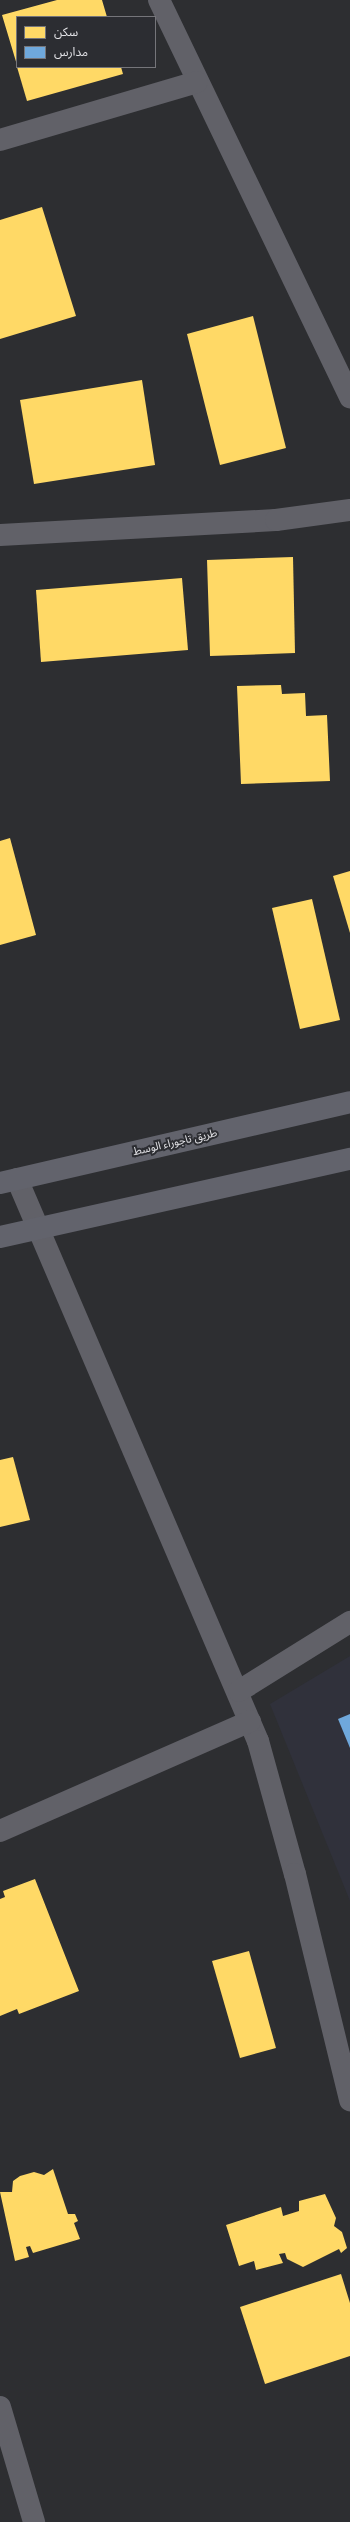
<!DOCTYPE html>
<meta charset="utf-8">
<style>
body{margin:0}
#map{position:relative;width:350px;height:2522px;overflow:hidden;background:#2d2e31;font-family:"Archivo Narrow","Noto Sans Arabic",sans-serif}
div>[style]{position:absolute}
.built>*{inset:0;background:#30313b}
.homes>*{inset:0;background:#ffd966}
.schools>*{inset:0;background:#6fa8dc}
.minor>*{height:22px;margin:-11px;padding:0 11px;transform-origin:11px;border-radius:11px;background:#616168}
.primary>*{height:22px;margin:-11px;padding:0 11px;transform-origin:11px;border-radius:11px;background:#62636c}
span{translate:-50% -50%;white-space:nowrap;text-align:center;line-height:1.15;-webkit-text-stroke:4px #2c2d32;paint-order:stroke}
.street-label{font-size:11px;color:#e2e2e6}
.legend{position:absolute;left:16px;top:16px;width:140px;height:52px;box-sizing:border-box;background:#2c2d32;border:1px solid #75757a;margin:0;padding:5px 7px;list-style:none;font-size:12px;color:#e2e2e6}
.legend li{display:flex;align-items:center;gap:8px;height:20px}
.legend b{width:20px;border:1px solid #75757a}
</style>
<div id="map">
<div class="built">
<i style="clip-path:polygon(350px 1656px,350px 1901px,270px 1704px)"></i>
</div>
<div class="homes">
<i style="clip-path:polygon(57px 0,102px 0,107px 17px,17px 17px,17px 65px,2px 15px)"></i>
<i style="clip-path:polygon(17px 67px,121px 67px,123px 74px,27px 101px)"></i>
<i style="clip-path:polygon(42px 207px,76px 316px,0 339px,0 220px)"></i>
<i style="clip-path:polygon(253px 316px,286px 448px,220px 465px,187px 334px)"></i>
<i style="clip-path:polygon(142px 380px,155px 465px,34px 484px,20px 400px)"></i>
<i style="clip-path:polygon(293px 557px,295px 653px,210px 656px,207px 560px)"></i>
<i style="clip-path:polygon(182px 578px,188px 650px,41px 662px,36px 590px)"></i>
<i style="clip-path:polygon(281px 685px,282px 694px,305px 693px,306px 716px,327px 715px,330px 781px,241px 784px,237px 686px)"></i>
<i style="clip-path:polygon(10px 838px,36px 935px,0 945px,0 841px)"></i>
<i style="clip-path:polygon(350px 871px,350px 933px,333px 876px)"></i>
<i style="clip-path:polygon(312px 899px,340px 1020px,300px 1029px,272px 908px)"></i>
<i style="clip-path:polygon(13px 1457px,30px 1520px,0 1527px,0 1460px)"></i>
<i style="clip-path:polygon(35px 1879px,79px 1991px,19px 2014px,17px 2009px,0 2016px,0 1899px,5px 1897px,3px 1891px)"></i>
<i style="clip-path:polygon(249px 1951px,276px 2048px,240px 2058px,212px 1961px)"></i>
<i style="clip-path:polygon(53px 2169px,68px 2214px,75px 2214px,78px 2221px,74px 2223px,80px 2239px,33px 2253px,30px 2246px,26px 2247px,29px 2257px,15px 2261px,0 2192px,12px 2192px,13px 2181px,20px 2176px,34px 2172px,44px 2175px)"></i>
<i style="clip-path:polygon(325px 2194px,336px 2218px,334px 2226px,342px 2232px,347px 2248px,341px 2253px,339px 2249px,303px 2267px,287px 2259px,285px 2253px,279px 2254px,283px 2263px,256px 2270px,254px 2261px,239px 2266px,226px 2225px,281px 2207px,283px 2216px,299px 2211px,299px 2201px)"></i>
<i style="clip-path:polygon(341px 2274px,350px 2303px,350px 2356px,265px 2384px,240px 2307px)"></i>
</div>
<div class="schools">
<i style="clip-path:polygon(350px 1714px,350px 1748px,338px 1719px)"></i>
</div>
<div class="minor">
<i style="left:159px;top:0;width:441px;rotate:64.3deg"></i>
<i style="left:0;top:140px;width:205px;rotate:-16.4deg"></i>
<i style="left:0;top:535px;width:276px;rotate:-3.1deg"></i>
<i style="left:276px;top:520px;width:75px;rotate:-7.7deg"></i>
<i style="left:17px;top:1179px;width:611px;rotate:66.79deg"></i>
<i style="left:258px;top:1741px;width:138px;rotate:74.5deg"></i>
<i style="left:295px;top:1874px;width:233px;rotate:76.3deg"></i>
<i style="left:239px;top:1691px;width:131px;rotate:-31.9deg"></i>
<i style="left:0;top:1831px;width:273px;rotate:-23.7deg"></i>
<i style="left:0;top:2407px;width:120px;rotate:73.5deg"></i>
</div>
<div class="primary">
<i style="left:0;top:1183px;width:359px;rotate:-13deg"></i>
<i style="left:0;top:1237px;width:359px;rotate:-12.6deg"></i>
</div>
<div class="street-label">
<span style="left:175px;top:1142px;rotate:-13deg">طريق تاجوراء الوسط</span>
</div>
<ul class="legend">
<li><b style="height:11px;background:#ffd966"></b>سكن</li>
<li><b style="height:11px;background:#6fa8dc"></b>مدارس</li>
</ul>
</div>
